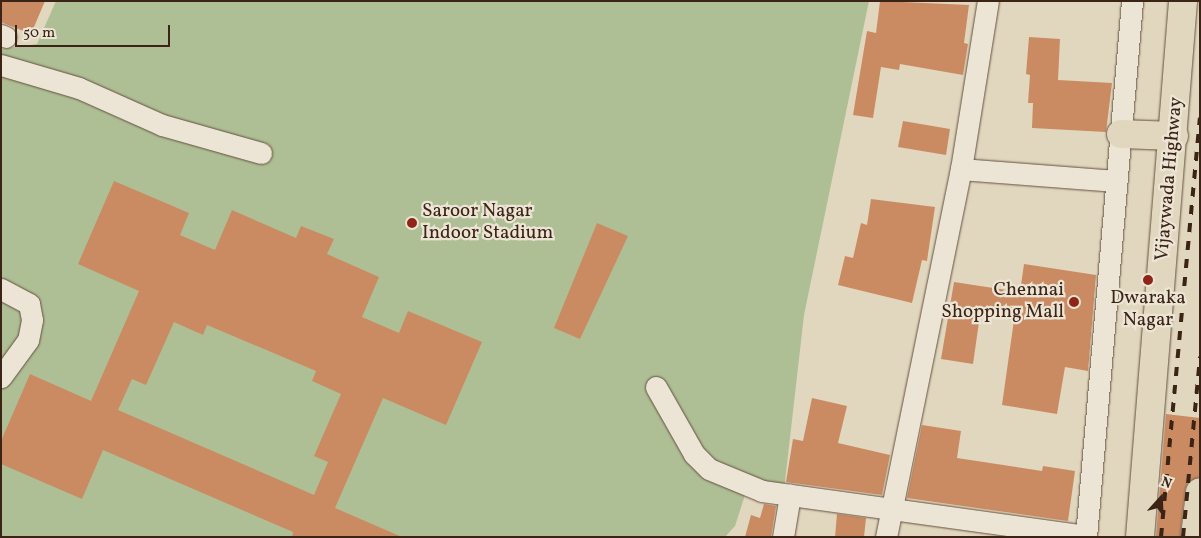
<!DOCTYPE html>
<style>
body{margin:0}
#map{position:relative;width:1201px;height:538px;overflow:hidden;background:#e1d7be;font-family:Vollkorn,serif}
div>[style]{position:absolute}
.green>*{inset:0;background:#aebf95}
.building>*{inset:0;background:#cb8b62}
.roads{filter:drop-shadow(0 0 1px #64503f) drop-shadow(0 0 1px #64503f)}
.minor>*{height:21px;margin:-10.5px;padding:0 10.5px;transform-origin:10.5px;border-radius:10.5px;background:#ece5d5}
.highway>*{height:28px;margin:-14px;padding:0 14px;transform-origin:14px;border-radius:14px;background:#e1d7be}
.rail>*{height:4px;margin-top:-2px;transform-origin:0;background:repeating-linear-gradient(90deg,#3b2315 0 9px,transparent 0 18px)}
.dots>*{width:14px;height:14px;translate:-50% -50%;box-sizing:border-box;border:2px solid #ece5d5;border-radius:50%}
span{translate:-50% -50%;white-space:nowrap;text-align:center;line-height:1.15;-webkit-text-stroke:4.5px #ece5d5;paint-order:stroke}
.street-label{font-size:19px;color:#3b2315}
.poi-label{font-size:19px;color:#3b2315}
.left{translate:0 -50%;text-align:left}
.right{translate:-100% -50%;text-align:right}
.frame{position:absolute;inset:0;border:2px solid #3b2315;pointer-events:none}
.north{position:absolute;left:1136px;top:473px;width:50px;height:50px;-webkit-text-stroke:4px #ece5d5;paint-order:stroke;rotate:20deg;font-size:14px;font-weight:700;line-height:20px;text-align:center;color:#3b2315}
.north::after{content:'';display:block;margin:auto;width:18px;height:22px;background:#3b2315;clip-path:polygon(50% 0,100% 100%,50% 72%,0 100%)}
.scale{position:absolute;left:15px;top:25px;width:155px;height:22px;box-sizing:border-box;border:2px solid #3b2315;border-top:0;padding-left:6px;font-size:15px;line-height:18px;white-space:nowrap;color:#3b2315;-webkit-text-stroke:4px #ece5d5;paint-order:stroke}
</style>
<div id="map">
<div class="green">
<i style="clip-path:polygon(56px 1px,869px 1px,804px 315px,783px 499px,746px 492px,735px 526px,725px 537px,1px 537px,1px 49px,37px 44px)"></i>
</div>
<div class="building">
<i style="clip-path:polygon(1px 1px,45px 1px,31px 34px,1px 22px)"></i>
<i style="clip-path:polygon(880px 1px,969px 5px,964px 43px,968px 44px,963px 75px,900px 64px,899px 70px,881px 67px,873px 118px,853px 115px,867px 31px,876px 33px)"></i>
<i style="clip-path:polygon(1029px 37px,1060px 39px,1058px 80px,1112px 83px,1106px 132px,1032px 128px,1033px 103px,1028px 103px,1030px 75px,1026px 74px)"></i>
<i style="clip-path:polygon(903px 121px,950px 129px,946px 155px,898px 147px)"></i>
<i style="clip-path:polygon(evenodd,114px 181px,189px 213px,180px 235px,215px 250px,232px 210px,296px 238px,301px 226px,334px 239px,327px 254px,379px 277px,362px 317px,399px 333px,408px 311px,482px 342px,446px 425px,383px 398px,335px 508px,402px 537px,292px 537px,293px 532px,103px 450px,82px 499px,1px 464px,1px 441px,30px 374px,91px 401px,139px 291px,78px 264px,114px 181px,174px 322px,203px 335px,207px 325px,316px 371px,312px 381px,341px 394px,314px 456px,328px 462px,314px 495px,118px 410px,132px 379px,146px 385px,174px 322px)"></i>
<i style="clip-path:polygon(871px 199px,935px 207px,927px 261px,922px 260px,912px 303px,838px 285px,845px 256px,853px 258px,861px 223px,867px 225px)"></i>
<i style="clip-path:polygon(597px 223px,628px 236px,580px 339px,554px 328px)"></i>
<i style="clip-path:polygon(1024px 264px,1096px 275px,1088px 371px,1065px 367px,1057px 414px,1002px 405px,1014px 320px,980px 315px,973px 364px,941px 359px,954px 282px,1020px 292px)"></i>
<i style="clip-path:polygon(812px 398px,847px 406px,838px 443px,890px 455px,882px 495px,786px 482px,793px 439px,803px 441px)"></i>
<i style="clip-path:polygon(1166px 414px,1200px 418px,1200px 477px,1188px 482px,1185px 490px,1180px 537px,1156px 537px)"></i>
<i style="clip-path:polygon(922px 425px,961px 431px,957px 458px,1042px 471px,1043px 466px,1075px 471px,1068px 521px,907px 498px)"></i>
<i style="clip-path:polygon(764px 504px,776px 506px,771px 537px,745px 537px,751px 515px,760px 518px)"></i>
<i style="clip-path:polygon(837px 514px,866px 518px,864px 537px,835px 537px)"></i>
</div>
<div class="roads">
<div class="minor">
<i style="left:1px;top:35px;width:5px;rotate:22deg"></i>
<i style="left:1px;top:65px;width:81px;rotate:16.4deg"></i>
<i style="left:79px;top:88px;width:91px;rotate:24deg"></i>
<i style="left:162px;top:125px;width:103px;rotate:15.8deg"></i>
<i style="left:961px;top:169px;width:155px;rotate:4.4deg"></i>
<i style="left:1px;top:289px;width:32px;rotate:28deg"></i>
<i style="left:29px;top:304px;width:16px;rotate:79deg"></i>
<i style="left:32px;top:320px;width:20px;rotate:101deg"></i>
<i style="left:28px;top:340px;width:46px;rotate:126.1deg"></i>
<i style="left:656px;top:387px;width:77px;rotate:60.4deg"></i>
<i style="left:694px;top:454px;width:21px;rotate:45deg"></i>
<i style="left:709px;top:469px;width:57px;rotate:22.5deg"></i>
<i style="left:762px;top:491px;width:327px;rotate:7.9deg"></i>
<i style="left:783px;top:537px;width:43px;rotate:-80.5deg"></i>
<i style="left:886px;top:537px;width:376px;rotate:-78.5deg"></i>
<i style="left:961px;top:169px;width:170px;rotate:-80.9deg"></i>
<i style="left:1086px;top:537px;width:538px;rotate:-85.09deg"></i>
</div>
<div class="highway">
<i style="left:1121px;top:134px;width:53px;rotate:2.2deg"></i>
<i style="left:1140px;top:537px;width:538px;rotate:-85.41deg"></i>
<i style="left:1195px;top:537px;width:45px;rotate:-83.7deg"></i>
</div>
</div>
<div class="rail">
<i style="left:1161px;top:537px;width:421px;rotate:-84.7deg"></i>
<i style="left:1183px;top:537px;width:181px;rotate:-84.6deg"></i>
</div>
<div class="dots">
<i style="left:412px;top:223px;background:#8f2418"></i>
<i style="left:1148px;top:280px;background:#8f2418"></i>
<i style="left:1074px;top:302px;background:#8f2418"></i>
</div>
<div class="street-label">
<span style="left:1170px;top:179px;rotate:-85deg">Vijaywada Highway</span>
</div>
<div class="poi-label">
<span class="left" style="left:422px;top:223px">Saroor Nagar<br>Indoor Stadium</span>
<span class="right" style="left:1064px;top:302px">Chennai<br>Shopping Mall</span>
<span style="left:1148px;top:310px">Dwaraka<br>Nagar</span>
</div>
<div class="frame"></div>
<div class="north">N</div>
<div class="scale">50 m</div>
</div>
